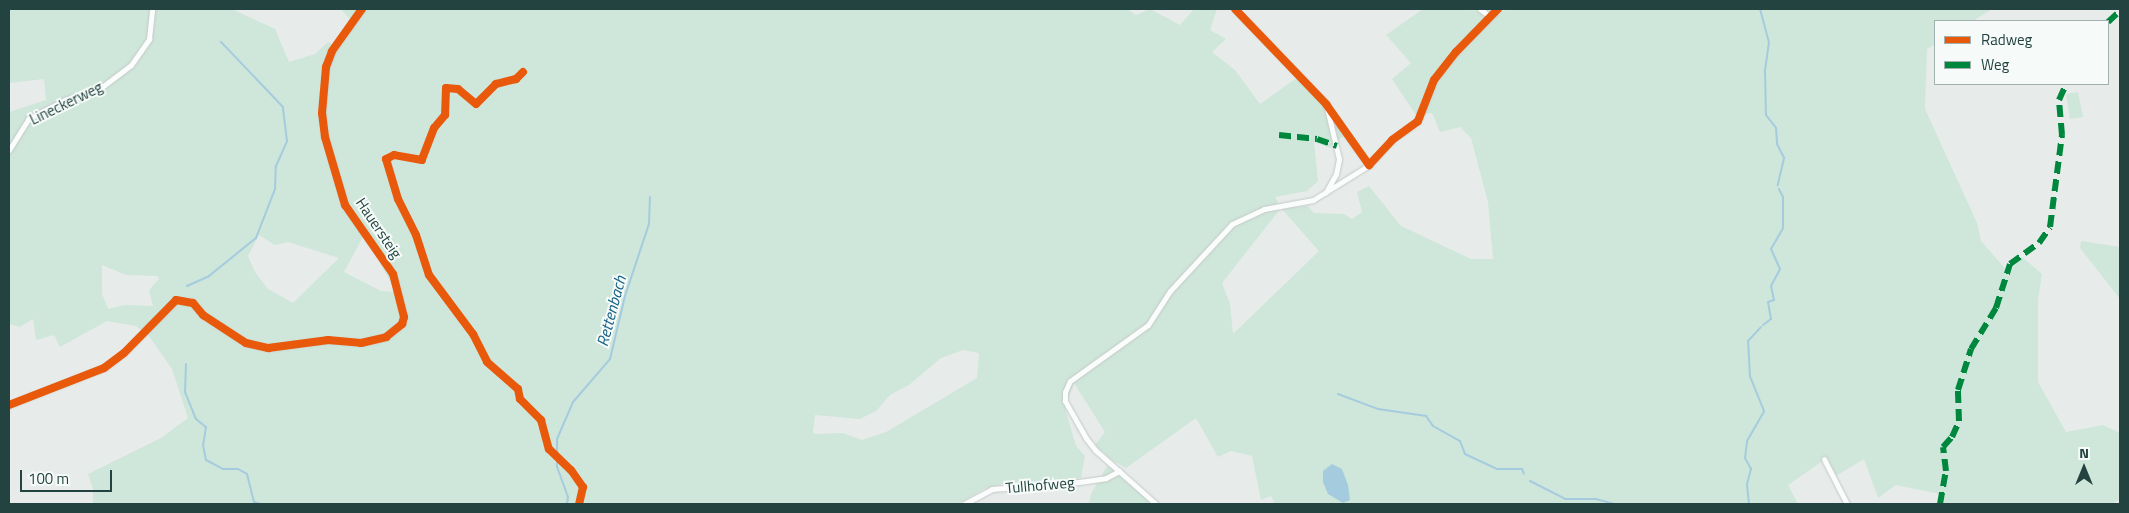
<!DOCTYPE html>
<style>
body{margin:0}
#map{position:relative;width:2129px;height:513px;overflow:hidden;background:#e7eceb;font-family:"Titillium Web",sans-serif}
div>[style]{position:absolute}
.green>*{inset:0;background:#cfe6da}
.water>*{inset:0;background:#a5ccde}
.stream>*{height:2px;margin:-1px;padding:0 1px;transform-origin:1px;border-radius:1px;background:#a5ccde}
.roads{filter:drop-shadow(0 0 1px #c4c9c8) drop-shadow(0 0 1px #c4c9c8)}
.minor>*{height:5px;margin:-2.5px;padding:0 2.5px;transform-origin:2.5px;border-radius:2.5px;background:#fbfcfc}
.quiet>*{height:6px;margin-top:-3px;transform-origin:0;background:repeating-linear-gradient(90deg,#00873e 0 12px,transparent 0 18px)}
.cycleway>*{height:8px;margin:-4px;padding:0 4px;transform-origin:4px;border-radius:4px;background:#e8590c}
span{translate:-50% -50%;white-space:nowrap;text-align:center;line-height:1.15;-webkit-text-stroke:4px #f6fbf9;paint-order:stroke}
.street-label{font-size:15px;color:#22433f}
.water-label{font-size:16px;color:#166185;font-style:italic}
.frame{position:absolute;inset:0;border:10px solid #22433f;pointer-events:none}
.legend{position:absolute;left:1934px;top:20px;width:175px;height:65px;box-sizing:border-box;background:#f6fbf9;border:1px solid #a1b1af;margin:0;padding:6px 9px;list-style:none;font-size:15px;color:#22433f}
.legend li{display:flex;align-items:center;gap:10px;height:25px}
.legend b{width:25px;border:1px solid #a1b1af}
.north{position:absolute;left:2059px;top:443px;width:50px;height:50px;-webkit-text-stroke:4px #f6fbf9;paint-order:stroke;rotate:0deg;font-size:14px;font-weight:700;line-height:20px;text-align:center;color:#22433f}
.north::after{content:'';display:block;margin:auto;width:18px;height:22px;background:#22433f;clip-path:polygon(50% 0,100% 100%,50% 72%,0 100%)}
.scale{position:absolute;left:20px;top:470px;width:92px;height:22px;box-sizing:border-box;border:2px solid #22433f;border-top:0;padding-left:6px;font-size:15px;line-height:18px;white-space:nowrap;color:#22433f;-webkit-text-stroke:4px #f6fbf9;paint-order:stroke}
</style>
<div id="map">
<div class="green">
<i style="clip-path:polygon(evenodd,9px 9px,232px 9px,275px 29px,289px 62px,315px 54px,328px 42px,338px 48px,355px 25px,341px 9px,1127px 9px,1136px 15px,1150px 9px,1180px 25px,1194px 9px,1217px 9px,1210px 30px,1226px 39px,1212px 52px,1235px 70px,1260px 104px,1301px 75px,1328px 104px,1348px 132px,1330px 148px,1314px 142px,1318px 181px,1307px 191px,1275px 197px,1281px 208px,1308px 206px,1314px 213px,1344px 214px,1352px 219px,1362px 212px,1357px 192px,1369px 186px,1401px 226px,1471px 259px,1493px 259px,1488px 202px,1471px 138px,1460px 127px,1440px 132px,1432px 113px,1416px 115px,1392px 79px,1411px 63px,1386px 35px,1423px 9px,1504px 11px,1507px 9px,1992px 9px,1973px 21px,1935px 21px,1935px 44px,1927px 49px,1925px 109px,1977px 223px,1981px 241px,2009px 273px,2022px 257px,2042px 274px,2038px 300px,2038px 382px,2066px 432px,2103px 425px,2120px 433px,2120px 499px,2113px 504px,1941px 504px,1940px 494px,1896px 485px,1878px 498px,1864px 459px,1836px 476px,1827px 458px,1788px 485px,1798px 504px,1275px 504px,1271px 496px,1261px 500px,1252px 456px,1231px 451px,1218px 457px,1196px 418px,1126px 468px,1112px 460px,1095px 445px,1105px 432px,1074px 383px,1065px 408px,1076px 446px,1085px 456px,1081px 478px,1006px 483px,984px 489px,958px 504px,93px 504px,93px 489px,88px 474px,161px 438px,188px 418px,172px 369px,149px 336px,136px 326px,107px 321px,60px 347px,54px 335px,36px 340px,33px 319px,20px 327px,9px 324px,9px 112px,46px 100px,44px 79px,9px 83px,9px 9px,1281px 208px,1319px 251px,1233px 334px,1230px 304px,1222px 283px,1281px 208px,9px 9px,259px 235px,275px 245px,288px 242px,339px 258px,293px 303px,268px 289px,255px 272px,248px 256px,259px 235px,9px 9px,364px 235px,368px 241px,396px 292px,381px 291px,344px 272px,364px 235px,9px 9px,102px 265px,126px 275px,157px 276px,159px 279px,149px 290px,153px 306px,125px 305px,108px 309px,102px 294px,102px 265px,9px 9px,963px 350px,979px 353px,977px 378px,886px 432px,862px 440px,843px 433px,815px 434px,813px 432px,815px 415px,860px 419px,876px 411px,890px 395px,909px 385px,941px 358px,963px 350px)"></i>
<i style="clip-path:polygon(2078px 92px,2083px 117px,2070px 119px,2066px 94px)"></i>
<i style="clip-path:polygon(2081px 241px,2120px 247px,2120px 299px,2080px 248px)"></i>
<i style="clip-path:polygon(1107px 466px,1125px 477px,1151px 504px,1089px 504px,1091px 494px)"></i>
</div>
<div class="water">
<i style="clip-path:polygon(1332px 464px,1342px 469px,1348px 485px,1350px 500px,1343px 503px,1328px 494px,1323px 482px,1323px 471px)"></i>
</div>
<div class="stream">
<i style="left:1760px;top:9px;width:34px;rotate:75deg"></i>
<i style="left:1769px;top:42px;width:30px;rotate:98deg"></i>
<i style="left:1765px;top:72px;width:43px;rotate:88.7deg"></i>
<i style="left:1766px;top:115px;width:16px;rotate:52deg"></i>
<i style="left:1776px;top:128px;width:16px;rotate:86deg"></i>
<i style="left:1777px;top:144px;width:16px;rotate:63deg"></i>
<i style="left:1784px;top:158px;width:28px;rotate:103deg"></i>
<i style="left:187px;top:286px;width:24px;rotate:-24deg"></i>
<i style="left:209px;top:276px;width:60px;rotate:-39deg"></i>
<i style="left:256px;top:238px;width:53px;rotate:-68.8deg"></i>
<i style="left:275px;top:189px;width:23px;rotate:-88deg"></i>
<i style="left:276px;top:166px;width:27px;rotate:-66deg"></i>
<i style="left:287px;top:141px;width:34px;rotate:-97deg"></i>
<i style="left:283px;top:107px;width:90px;rotate:-133.6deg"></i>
<i style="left:1763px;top:325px;width:10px;rotate:-37deg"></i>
<i style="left:1771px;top:319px;width:17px;rotate:-100deg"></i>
<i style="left:1768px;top:302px;width:6px;rotate:-18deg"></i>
<i style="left:1774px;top:300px;width:14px;rotate:-102deg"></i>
<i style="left:1771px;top:286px;width:19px;rotate:-62deg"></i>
<i style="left:1780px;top:269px;width:22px;rotate:-114deg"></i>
<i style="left:1771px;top:249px;width:24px;rotate:-60deg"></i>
<i style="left:1783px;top:228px;width:31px;rotate:-90deg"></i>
<i style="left:1783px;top:197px;width:9px;rotate:-117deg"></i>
<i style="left:186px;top:364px;width:28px;rotate:92deg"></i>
<i style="left:185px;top:392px;width:29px;rotate:68deg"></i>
<i style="left:196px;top:419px;width:13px;rotate:39deg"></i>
<i style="left:206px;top:427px;width:18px;rotate:99deg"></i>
<i style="left:203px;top:445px;width:15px;rotate:79deg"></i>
<i style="left:206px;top:460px;width:19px;rotate:28deg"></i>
<i style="left:223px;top:469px;width:15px"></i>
<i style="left:238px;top:469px;width:10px;rotate:29deg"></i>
<i style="left:247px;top:474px;width:29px;rotate:76deg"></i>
<i style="left:254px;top:502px;width:7px;rotate:16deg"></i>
<i style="left:1338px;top:394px;width:43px;rotate:20.6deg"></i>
<i style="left:1378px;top:409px;width:49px;rotate:8.3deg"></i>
<i style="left:1426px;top:416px;width:12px;rotate:55deg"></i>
<i style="left:1433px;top:426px;width:31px;rotate:29deg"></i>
<i style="left:1460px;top:441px;width:14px;rotate:69deg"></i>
<i style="left:1465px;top:454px;width:35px;rotate:25deg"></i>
<i style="left:1497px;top:469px;width:25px"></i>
<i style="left:1522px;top:469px;width:5px;rotate:68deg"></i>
<i style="left:1530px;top:481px;width:39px;rotate:27deg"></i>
<i style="left:1565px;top:499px;width:31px"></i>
<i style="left:1596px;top:499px;width:20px;rotate:15deg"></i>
<i style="left:567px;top:504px;width:7px;rotate:-82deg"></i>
<i style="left:568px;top:497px;width:33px;rotate:-110deg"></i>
<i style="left:557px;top:466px;width:27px;rotate:-90deg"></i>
<i style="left:557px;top:439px;width:40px;rotate:-66.6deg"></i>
<i style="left:573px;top:402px;width:57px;rotate:-49.3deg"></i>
<i style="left:610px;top:359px;width:65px;rotate:-76.6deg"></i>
<i style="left:625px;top:296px;width:76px;rotate:-71.6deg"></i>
<i style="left:649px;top:224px;width:27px;rotate:-88deg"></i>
<i style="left:1749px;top:504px;width:20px;rotate:-96deg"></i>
<i style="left:1747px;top:484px;width:16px;rotate:-75deg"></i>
<i style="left:1751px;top:469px;width:13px;rotate:-119deg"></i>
<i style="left:1745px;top:458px;width:17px;rotate:-83deg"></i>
<i style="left:1747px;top:441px;width:34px;rotate:-60deg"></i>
<i style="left:1764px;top:411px;width:37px;rotate:-112deg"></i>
<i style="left:1750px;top:377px;width:36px;rotate:-93deg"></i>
<i style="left:1748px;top:341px;width:19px;rotate:-47deg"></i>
</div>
<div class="roads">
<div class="minor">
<i style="left:1235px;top:9px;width:132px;rotate:46.2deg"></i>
<i style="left:1326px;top:104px;width:57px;rotate:76.7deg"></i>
<i style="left:1339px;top:159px;width:15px;rotate:101deg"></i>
<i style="left:1336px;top:174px;width:21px;rotate:119deg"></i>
<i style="left:1480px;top:9px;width:11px;rotate:38deg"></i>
<i style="left:1329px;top:111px;width:67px;rotate:53.5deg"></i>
<i style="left:9px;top:150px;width:36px;rotate:-58deg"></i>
<i style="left:28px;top:119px;width:42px;rotate:-27.2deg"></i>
<i style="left:65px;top:100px;width:34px;rotate:-17deg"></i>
<i style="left:98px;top:90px;width:41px;rotate:-37.1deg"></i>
<i style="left:131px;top:65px;width:32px;rotate:-55deg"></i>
<i style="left:149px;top:39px;width:30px;rotate:-84deg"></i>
<i style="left:9px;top:405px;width:102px;rotate:-21.3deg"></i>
<i style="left:104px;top:368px;width:25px;rotate:-37deg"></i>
<i style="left:124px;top:353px;width:74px;rotate:-45.5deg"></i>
<i style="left:176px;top:300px;width:17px;rotate:10deg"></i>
<i style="left:193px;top:303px;width:16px;rotate:50deg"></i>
<i style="left:203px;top:315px;width:51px;rotate:33.1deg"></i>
<i style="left:246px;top:343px;width:23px;rotate:13deg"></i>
<i style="left:268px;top:348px;width:61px;rotate:-7.6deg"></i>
<i style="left:328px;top:340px;width:33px;rotate:5deg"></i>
<i style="left:361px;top:343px;width:26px;rotate:-13deg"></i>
<i style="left:386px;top:337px;width:21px;rotate:-39deg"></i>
<i style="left:402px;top:324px;width:7px;rotate:-74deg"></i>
<i style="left:404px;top:317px;width:44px;rotate:-104.3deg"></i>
<i style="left:393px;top:274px;width:84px;rotate:-124.8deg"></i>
<i style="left:345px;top:205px;width:71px;rotate:-106.4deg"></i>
<i style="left:325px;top:137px;width:24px;rotate:-97deg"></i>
<i style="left:322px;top:113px;width:46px;rotate:-85deg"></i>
<i style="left:326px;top:67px;width:17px;rotate:-69deg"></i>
<i style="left:332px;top:51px;width:52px;rotate:-54.5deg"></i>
<i style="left:1824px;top:459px;width:51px;rotate:62.9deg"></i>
<i style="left:964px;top:504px;width:32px;rotate:-28deg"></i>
<i style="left:992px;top:489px;width:87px;rotate:-4.6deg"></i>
<i style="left:1079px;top:482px;width:27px;rotate:-8deg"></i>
<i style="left:1106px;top:478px;width:15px;rotate:-28deg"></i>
<i style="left:1156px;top:504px;width:80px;rotate:-138.5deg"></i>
<i style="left:1096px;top:451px;width:16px;rotate:-128deg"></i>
<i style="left:1086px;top:438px;width:43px;rotate:-119.6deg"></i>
<i style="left:1065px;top:401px;width:9px;rotate:-90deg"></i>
<i style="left:1065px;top:392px;width:12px;rotate:-66deg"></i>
<i style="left:1070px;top:381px;width:96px;rotate:-35.7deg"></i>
<i style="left:1148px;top:325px;width:40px;rotate:-57.1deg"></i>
<i style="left:1170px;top:291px;width:91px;rotate:-47.2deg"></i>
<i style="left:1232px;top:224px;width:35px;rotate:-25deg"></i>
<i style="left:1264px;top:209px;width:50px;rotate:-10.4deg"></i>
<i style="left:1313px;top:200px;width:66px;rotate:-32deg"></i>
<i style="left:1369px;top:165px;width:34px;rotate:-47deg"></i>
<i style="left:1392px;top:140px;width:32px;rotate:-36deg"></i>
<i style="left:1418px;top:121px;width:44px;rotate:-68.7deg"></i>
<i style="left:1434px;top:80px;width:36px;rotate:-52deg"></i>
<i style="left:1456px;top:52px;width:60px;rotate:-45.7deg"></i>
</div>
</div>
<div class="quiet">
<i style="left:2108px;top:22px;width:16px;rotate:-43deg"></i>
<i style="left:1279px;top:135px;width:38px;rotate:6deg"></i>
<i style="left:1317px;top:139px;width:21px;rotate:19deg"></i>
<i style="left:1940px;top:504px;width:34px;rotate:-80deg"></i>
<i style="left:1946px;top:471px;width:24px;rotate:-97deg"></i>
<i style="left:1943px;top:447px;width:13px;rotate:-48deg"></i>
<i style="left:1952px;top:437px;width:17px;rotate:-66deg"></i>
<i style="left:1959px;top:421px;width:31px;rotate:-92deg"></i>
<i style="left:1958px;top:390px;width:43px;rotate:-72.4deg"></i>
<i style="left:1971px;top:349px;width:48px;rotate:-58.6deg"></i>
<i style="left:1996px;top:308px;width:46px;rotate:-72.3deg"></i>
<i style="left:2010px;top:264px;width:36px;rotate:-36deg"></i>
<i style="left:2039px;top:243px;width:19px;rotate:-55deg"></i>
<i style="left:2050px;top:227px;width:93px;rotate:-82.6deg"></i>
<i style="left:2062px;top:135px;width:35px;rotate:-95deg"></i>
<i style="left:2059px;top:100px;width:17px;rotate:-66deg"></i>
</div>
<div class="cycleway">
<i style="left:1235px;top:9px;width:132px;rotate:46.2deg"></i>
<i style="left:1326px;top:104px;width:75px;rotate:54.8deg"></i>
<i style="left:1369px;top:165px;width:34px;rotate:-47deg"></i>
<i style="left:1392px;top:140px;width:32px;rotate:-36deg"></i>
<i style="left:1418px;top:121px;width:44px;rotate:-68.7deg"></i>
<i style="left:1434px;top:80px;width:36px;rotate:-52deg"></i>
<i style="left:1456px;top:52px;width:60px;rotate:-45.7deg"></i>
<i style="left:523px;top:72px;width:10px;rotate:135deg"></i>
<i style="left:516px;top:79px;width:21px;rotate:166deg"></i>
<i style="left:496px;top:84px;width:28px;rotate:135deg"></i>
<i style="left:476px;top:104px;width:23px;rotate:-140deg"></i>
<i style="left:458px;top:89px;width:12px;rotate:-175deg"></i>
<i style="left:446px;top:88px;width:27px;rotate:92deg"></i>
<i style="left:445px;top:115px;width:17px;rotate:130deg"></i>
<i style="left:434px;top:128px;width:34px;rotate:111deg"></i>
<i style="left:422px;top:160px;width:28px;rotate:-170deg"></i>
<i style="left:394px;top:155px;width:9px;rotate:153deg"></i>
<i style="left:386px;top:159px;width:42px;rotate:73.3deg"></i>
<i style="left:398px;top:199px;width:40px;rotate:63.4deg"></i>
<i style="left:416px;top:235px;width:42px;rotate:72deg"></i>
<i style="left:429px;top:275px;width:74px;rotate:53.3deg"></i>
<i style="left:473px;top:334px;width:31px;rotate:63deg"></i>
<i style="left:487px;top:362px;width:41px;rotate:41.1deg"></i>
<i style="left:518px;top:389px;width:10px;rotate:79deg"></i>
<i style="left:520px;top:399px;width:30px;rotate:45deg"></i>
<i style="left:541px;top:420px;width:30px;rotate:75deg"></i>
<i style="left:549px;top:449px;width:30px;rotate:44deg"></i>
<i style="left:571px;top:470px;width:21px;rotate:55deg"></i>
<i style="left:583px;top:487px;width:17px;rotate:103deg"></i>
<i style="left:9px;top:405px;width:102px;rotate:-21.3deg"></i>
<i style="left:104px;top:368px;width:25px;rotate:-37deg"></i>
<i style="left:124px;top:353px;width:74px;rotate:-45.5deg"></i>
<i style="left:176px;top:300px;width:17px;rotate:10deg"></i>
<i style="left:193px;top:303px;width:16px;rotate:50deg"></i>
<i style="left:203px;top:315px;width:51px;rotate:33.1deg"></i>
<i style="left:246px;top:343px;width:23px;rotate:13deg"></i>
<i style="left:268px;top:348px;width:61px;rotate:-7.6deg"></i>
<i style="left:328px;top:340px;width:33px;rotate:5deg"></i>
<i style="left:361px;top:343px;width:26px;rotate:-13deg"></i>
<i style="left:386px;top:337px;width:21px;rotate:-39deg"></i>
<i style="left:402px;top:324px;width:7px;rotate:-74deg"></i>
<i style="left:404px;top:317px;width:44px;rotate:-104.3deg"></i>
<i style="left:393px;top:274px;width:84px;rotate:-124.8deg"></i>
<i style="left:345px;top:205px;width:71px;rotate:-106.4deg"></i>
<i style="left:325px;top:137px;width:24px;rotate:-97deg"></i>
<i style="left:322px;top:113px;width:46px;rotate:-85deg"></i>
<i style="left:326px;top:67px;width:17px;rotate:-69deg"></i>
<i style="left:332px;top:51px;width:52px;rotate:-54.5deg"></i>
</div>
<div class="street-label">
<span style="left:66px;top:103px;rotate:-26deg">Lineckerweg</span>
<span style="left:379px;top:228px;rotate:56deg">Hauersteig</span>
<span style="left:1040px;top:485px;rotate:-5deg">Tullhofweg</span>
</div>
<div class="water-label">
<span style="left:611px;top:311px;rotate:-75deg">Rettenbach</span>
</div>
<div class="frame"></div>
<ul class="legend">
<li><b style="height:6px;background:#e8590c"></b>Radweg</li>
<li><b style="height:6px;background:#00873e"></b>Weg</li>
</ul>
<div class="north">N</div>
<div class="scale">100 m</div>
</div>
